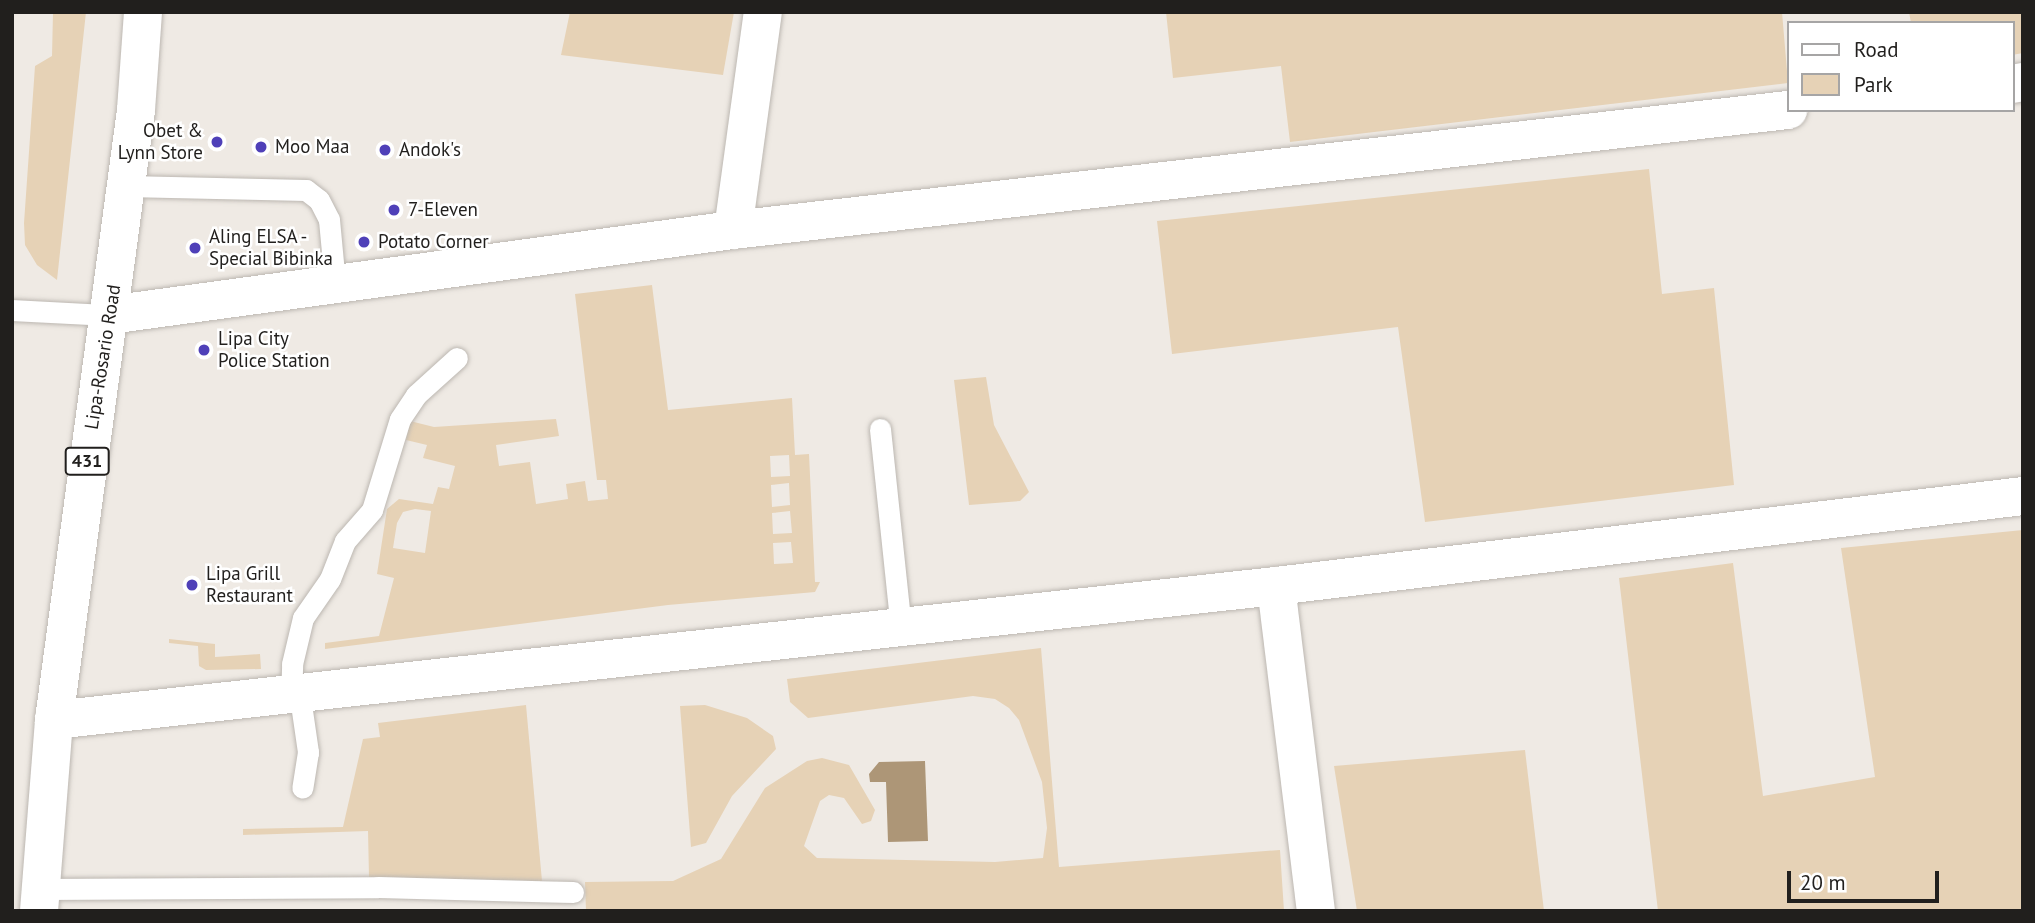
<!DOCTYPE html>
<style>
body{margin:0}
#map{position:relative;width:2035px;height:923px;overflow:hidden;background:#efeae4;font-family:"PT Sans",sans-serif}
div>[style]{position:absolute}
.green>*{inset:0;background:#e6d2b6}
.water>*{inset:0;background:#ad9677}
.roads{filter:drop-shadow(0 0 2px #bcb7b1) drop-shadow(0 0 2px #bcb7b1)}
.lane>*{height:21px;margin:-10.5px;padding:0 10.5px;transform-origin:10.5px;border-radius:10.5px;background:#fff}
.street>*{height:38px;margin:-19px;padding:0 19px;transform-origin:19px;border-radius:19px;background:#fff}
.primary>*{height:38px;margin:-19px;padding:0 19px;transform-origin:19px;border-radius:19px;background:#fff}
.dots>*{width:19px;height:19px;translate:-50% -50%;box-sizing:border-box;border:4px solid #fff;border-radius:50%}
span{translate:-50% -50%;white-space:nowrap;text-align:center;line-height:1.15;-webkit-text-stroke:5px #fff;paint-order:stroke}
.shield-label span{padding:2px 5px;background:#fff;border:2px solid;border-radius:5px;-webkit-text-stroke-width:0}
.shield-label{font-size:18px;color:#211f1d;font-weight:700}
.poi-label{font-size:19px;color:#211f1d}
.right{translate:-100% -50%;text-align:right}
.left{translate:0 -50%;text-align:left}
.street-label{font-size:19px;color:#211f1d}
.frame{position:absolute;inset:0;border:14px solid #211f1d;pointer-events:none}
.legend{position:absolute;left:1787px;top:21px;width:228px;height:91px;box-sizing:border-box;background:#fff;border:2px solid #a6a5a5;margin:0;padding:9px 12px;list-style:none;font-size:21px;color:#211f1d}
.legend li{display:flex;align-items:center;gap:14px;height:35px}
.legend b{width:35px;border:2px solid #a6a5a5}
.scale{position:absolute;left:1787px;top:871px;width:152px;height:32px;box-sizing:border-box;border:4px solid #211f1d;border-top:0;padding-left:9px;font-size:21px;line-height:24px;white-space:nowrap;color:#211f1d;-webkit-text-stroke:5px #fff;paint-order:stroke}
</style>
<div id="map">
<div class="green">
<i style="clip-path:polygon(53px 12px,86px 12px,57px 280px,37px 265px,25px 245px,24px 223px,35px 66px,52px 56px)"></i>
<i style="clip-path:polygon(570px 12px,734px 12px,723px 75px,561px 55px)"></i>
<i style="clip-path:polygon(1166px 12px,1782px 12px,1788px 83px,1290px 142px,1281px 66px,1173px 78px)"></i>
<i style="clip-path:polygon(1909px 12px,2023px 12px,2023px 53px,2012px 55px,2012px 23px,1911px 23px)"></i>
<i style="clip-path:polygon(1649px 169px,1662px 294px,1714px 288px,1734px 485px,1425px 522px,1398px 327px,1172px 354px,1157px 221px)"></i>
<i style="clip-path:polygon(evenodd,652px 285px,668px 410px,792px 398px,795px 455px,809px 454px,815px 582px,820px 582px,815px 592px,668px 605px,325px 649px,325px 643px,379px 636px,394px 578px,377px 574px,387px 509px,399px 499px,433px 504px,438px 487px,449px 489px,455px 466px,423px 458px,427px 445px,406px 440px,410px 421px,434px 427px,556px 419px,559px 436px,496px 445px,499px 466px,530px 462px,536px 504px,568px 499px,566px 484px,585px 481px,588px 501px,608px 499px,606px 480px,597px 480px,575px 294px,652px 285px,789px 455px,790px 476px,771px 477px,770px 456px,789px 455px,652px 285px,789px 483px,790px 505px,772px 507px,771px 485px,789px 483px,652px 285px,415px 509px,431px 511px,425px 553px,393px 548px,397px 523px,403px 512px,415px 509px,652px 285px,790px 511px,792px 533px,773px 534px,772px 513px,790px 511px,652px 285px,791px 542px,793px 563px,774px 564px,773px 543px,791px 542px)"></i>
<i style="clip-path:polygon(986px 377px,994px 425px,1029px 492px,1020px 501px,969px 505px,954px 380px)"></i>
<i style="clip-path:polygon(2023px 530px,2023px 911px,1658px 911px,1619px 578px,1733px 563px,1763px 796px,1875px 777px,1841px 548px)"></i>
<i style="clip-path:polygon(169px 639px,215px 644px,215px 657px,260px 654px,261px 669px,206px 670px,199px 666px,198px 646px,169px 643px)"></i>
<i style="clip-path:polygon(1041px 648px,1059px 867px,1280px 850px,1284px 911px,586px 911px,585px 882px,673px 881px,721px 859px,765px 788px,807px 761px,822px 758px,849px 765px,875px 810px,871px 821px,862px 824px,844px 798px,829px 795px,820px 801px,804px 846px,817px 858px,995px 862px,1043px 858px,1047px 828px,1042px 782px,1019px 720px,1009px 708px,995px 699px,973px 696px,808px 718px,790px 702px,787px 679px)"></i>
<i style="clip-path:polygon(526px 705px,542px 881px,369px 877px,368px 831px,243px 835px,243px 829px,343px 827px,363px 739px,380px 737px,378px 723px)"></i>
<i style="clip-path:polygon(705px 705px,747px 718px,773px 736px,776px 749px,732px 796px,706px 843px,691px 847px,680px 706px)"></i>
<i style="clip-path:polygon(1525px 750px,1544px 911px,1357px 911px,1334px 766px)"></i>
</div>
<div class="water">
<i style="clip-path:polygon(925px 761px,928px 841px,888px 842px,886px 782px,870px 782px,869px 774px,879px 762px)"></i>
</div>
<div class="roads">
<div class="lane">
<i style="left:126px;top:186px;width:180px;rotate:1.3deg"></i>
<i style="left:306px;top:190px;width:16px;rotate:38deg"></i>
<i style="left:319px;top:200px;width:22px;rotate:63deg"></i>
<i style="left:329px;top:220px;width:64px;rotate:84.6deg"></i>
<i style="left:12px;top:310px;width:97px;rotate:3deg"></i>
<i style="left:880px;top:429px;width:200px;rotate:84deg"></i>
<i style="left:300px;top:697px;width:56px;rotate:81.7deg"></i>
<i style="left:308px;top:752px;width:36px;rotate:99deg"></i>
<i style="left:291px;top:698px;width:34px;rotate:-88deg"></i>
<i style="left:292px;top:664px;width:47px;rotate:-76.6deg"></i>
<i style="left:303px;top:618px;width:47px;rotate:-55.3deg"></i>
<i style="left:330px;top:579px;width:41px;rotate:-68.5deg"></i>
<i style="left:345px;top:541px;width:41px;rotate:-48.9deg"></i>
<i style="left:372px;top:510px;width:95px;rotate:-72.9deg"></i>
<i style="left:400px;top:419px;width:29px;rotate:-56deg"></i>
<i style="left:416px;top:395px;width:55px;rotate:-42.1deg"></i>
<i style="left:40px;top:889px;width:338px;rotate:-0.3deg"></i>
<i style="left:378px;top:887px;width:195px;rotate:1.5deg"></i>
</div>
<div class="street">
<i style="left:2012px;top:84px;width:11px;rotate:-10deg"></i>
<i style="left:733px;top:230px;width:220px;rotate:-82.2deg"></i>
<i style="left:109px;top:315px;width:630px;rotate:-7.76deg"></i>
<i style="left:733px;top:230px;width:1062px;rotate:-6.49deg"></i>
<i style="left:1276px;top:586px;width:327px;rotate:83deg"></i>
<i style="left:54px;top:720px;width:1229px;rotate:-6.26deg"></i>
<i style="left:1276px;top:586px;width:752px;rotate:-6.87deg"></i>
</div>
<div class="primary">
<i style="left:39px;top:911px;width:192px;rotate:-85.5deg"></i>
<i style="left:54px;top:720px;width:615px;rotate:-82.34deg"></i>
<i style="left:136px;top:110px;width:98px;rotate:-85.9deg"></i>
</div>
</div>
<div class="dots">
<i style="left:217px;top:142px;background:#4f40b8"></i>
<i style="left:261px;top:147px;background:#4f40b8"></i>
<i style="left:385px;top:150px;background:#4f40b8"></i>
<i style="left:394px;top:210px;background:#4f40b8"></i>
<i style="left:364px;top:242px;background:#4f40b8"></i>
<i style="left:195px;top:248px;background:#4f40b8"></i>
<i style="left:204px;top:350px;background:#4f40b8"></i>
<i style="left:192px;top:585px;background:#4f40b8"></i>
</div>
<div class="shield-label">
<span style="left:87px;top:461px">431</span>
</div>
<div class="poi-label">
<span class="right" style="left:203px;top:142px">Obet &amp;<br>Lynn Store</span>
<span class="left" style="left:275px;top:147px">Moo Maa</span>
<span class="left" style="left:399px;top:150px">Andok's</span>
<span class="left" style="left:408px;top:210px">7-Eleven</span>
<span class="left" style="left:209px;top:248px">Aling ELSA -<br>Special Bibinka</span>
<span class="left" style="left:378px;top:242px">Potato Corner</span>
<span class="left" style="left:218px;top:350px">Lipa City<br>Police Station</span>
<span class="left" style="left:206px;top:585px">Lipa Grill<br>Restaurant</span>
</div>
<div class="street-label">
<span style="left:103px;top:357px;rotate:-81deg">Lipa-Rosario Road</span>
</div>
<div class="frame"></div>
<ul class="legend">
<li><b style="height:9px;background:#fff"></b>Road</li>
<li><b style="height:19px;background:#e6d2b6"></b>Park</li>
</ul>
<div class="scale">20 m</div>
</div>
